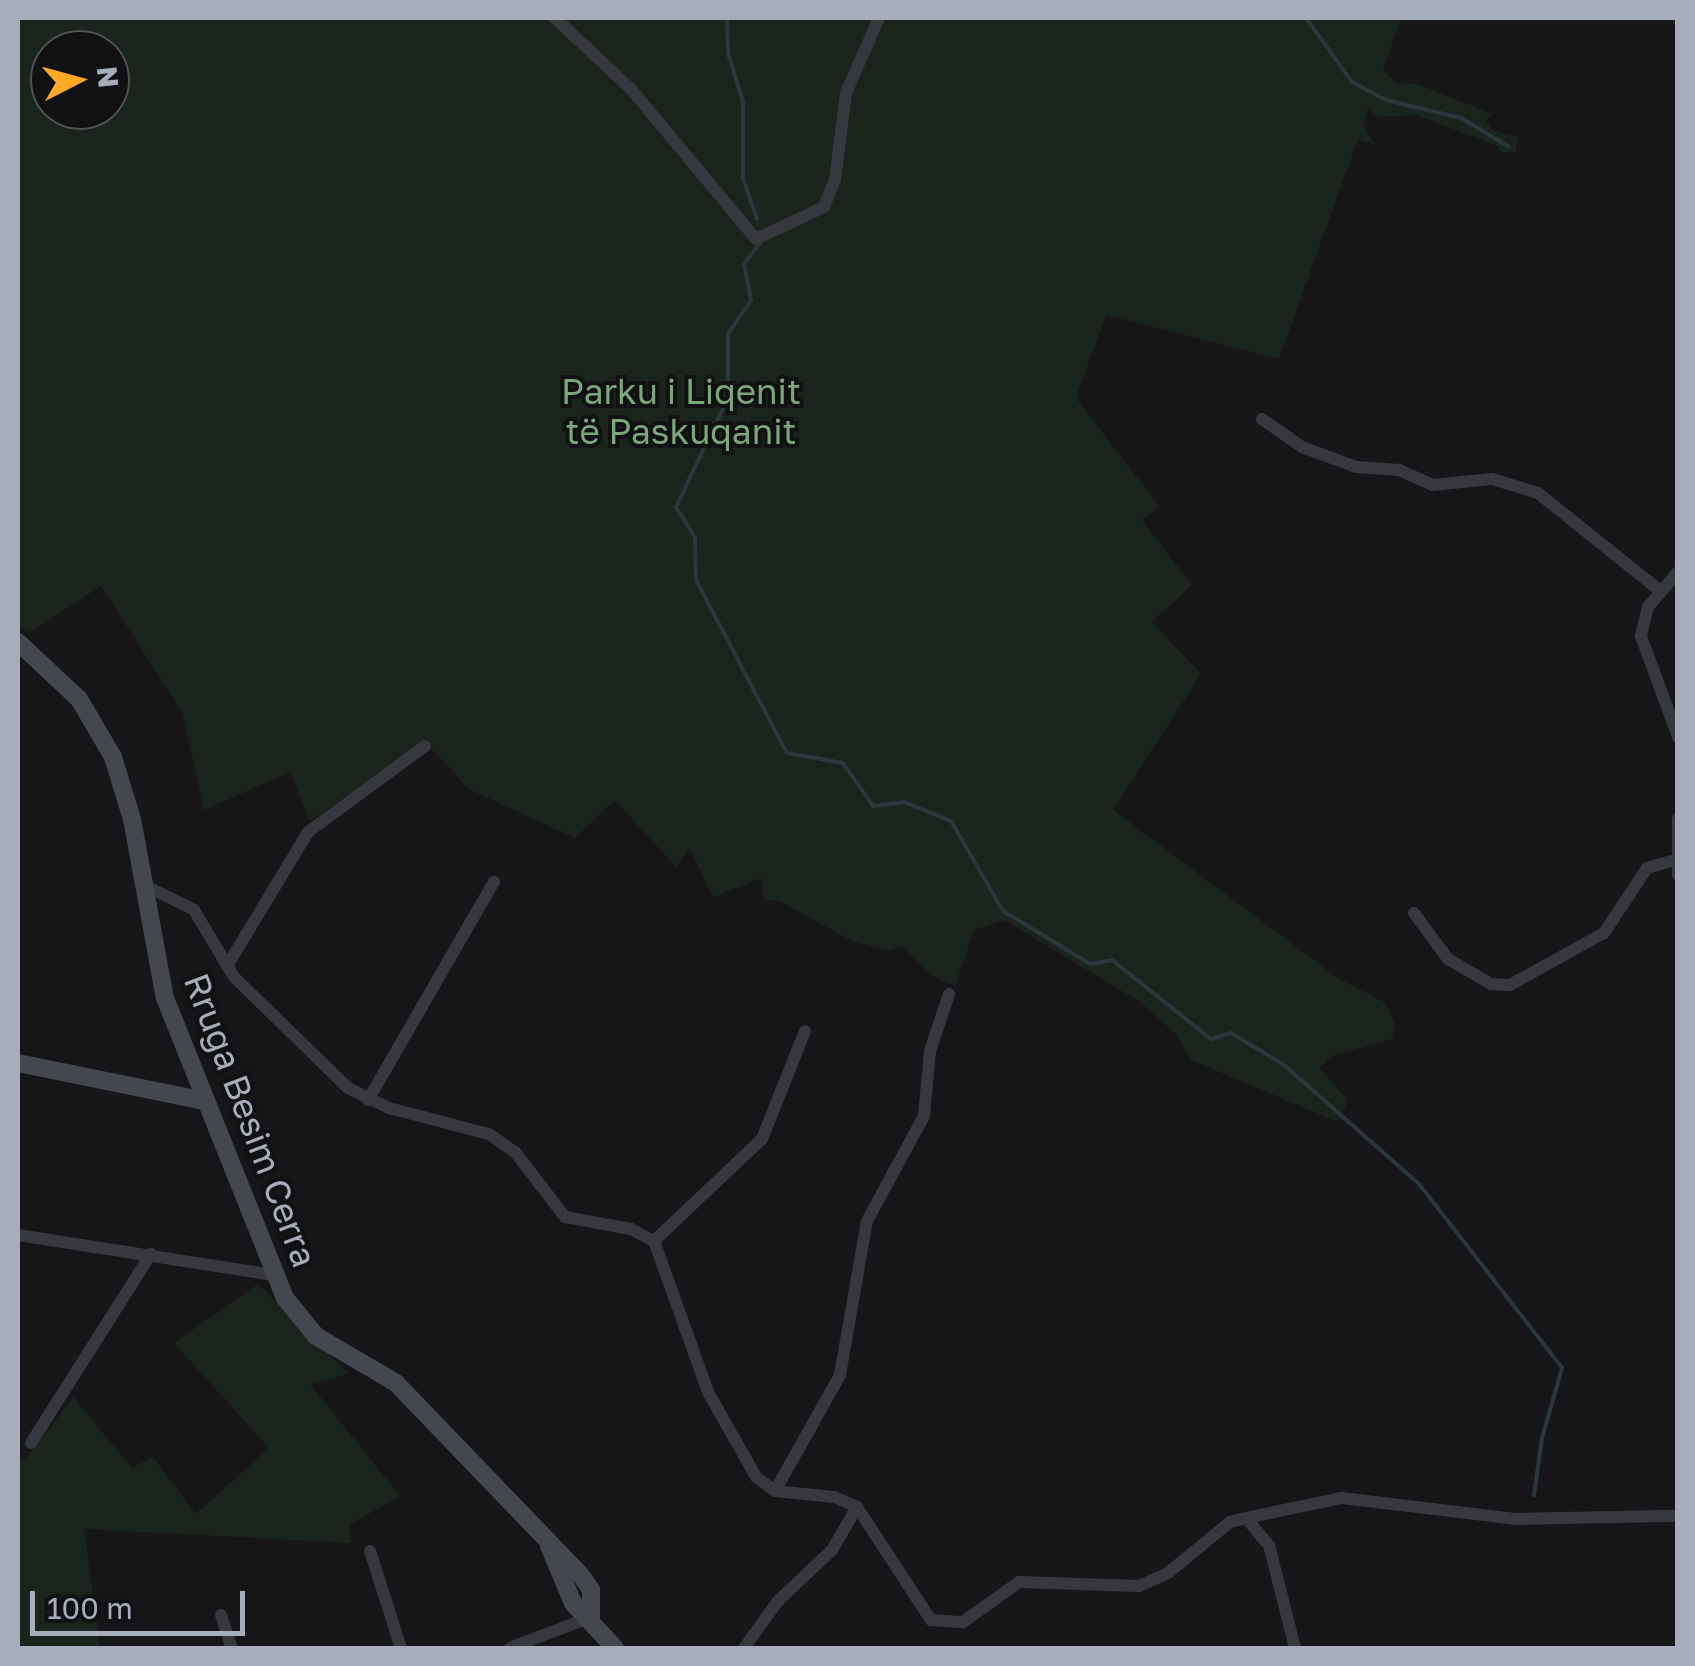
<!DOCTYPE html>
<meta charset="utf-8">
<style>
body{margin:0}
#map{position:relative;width:1695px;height:1666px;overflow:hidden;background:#161618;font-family:"Golos Text",sans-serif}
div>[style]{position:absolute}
.green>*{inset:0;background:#1b241c}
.stream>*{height:4px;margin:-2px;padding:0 2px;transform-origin:2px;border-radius:2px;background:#2b363d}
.street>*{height:12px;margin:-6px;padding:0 6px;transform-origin:6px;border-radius:6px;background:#37383e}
.secondary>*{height:18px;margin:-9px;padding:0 9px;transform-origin:9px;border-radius:9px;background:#44474e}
span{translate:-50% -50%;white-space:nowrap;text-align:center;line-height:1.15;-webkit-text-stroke:8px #111113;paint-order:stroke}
.park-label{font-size:35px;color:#7ca67c}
.street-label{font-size:35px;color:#a7aeb9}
.frame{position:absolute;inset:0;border:20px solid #a7aeb9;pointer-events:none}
.north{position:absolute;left:30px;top:30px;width:100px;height:100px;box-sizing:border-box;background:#111113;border:2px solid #4d5055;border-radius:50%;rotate:84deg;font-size:28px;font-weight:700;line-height:40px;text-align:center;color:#a7aeb9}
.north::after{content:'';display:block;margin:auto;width:35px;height:45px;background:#ffa927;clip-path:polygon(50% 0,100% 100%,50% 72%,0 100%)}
.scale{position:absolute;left:30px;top:1591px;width:215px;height:45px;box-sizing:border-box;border:5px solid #a7aeb9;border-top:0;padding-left:12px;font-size:30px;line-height:35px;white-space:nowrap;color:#a7aeb9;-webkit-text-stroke:8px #111113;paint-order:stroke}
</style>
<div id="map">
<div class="green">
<i style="clip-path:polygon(evenodd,18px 18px,1401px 18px,1383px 70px,1396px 83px,1417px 84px,1493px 114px,1486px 120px,1492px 130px,1517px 137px,1516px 152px,1501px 153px,1498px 146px,1417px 115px,1379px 117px,1368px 109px,1363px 123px,1374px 144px,1358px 139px,1279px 359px,1106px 315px,1076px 398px,1159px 506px,1142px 520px,1192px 585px,1152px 622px,1201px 674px,1113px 810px,1339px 979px,1384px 1002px,1395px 1023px,1393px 1039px,1331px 1056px,1320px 1069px,1348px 1100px,1338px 1122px,1191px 1060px,1175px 1033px,1140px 1002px,1005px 920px,974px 930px,955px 986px,930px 975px,902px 946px,888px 951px,850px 940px,778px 900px,764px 900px,762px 878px,713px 897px,689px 847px,677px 868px,615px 800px,575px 838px,469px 789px,425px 742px,310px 821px,290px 772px,204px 810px,182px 712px,101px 586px,29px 633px,18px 625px,18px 18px,50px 50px,110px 50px,110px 110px,50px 110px,50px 50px)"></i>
<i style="clip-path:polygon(258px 1284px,349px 1374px,310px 1384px,400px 1496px,349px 1525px,352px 1543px,84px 1529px,100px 1648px,18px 1648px,18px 1456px,26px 1459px,73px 1397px,132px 1468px,153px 1457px,196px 1514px,269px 1448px,174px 1343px)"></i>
</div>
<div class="stream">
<i style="left:727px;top:18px;width:35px;rotate:88deg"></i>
<i style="left:728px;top:53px;width:51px;rotate:73deg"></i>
<i style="left:743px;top:102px;width:76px;rotate:90deg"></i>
<i style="left:743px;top:178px;width:43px;rotate:71.1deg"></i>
<i style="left:1306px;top:18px;width:79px;rotate:54.3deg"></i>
<i style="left:1352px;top:82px;width:38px;rotate:28deg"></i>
<i style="left:1386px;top:100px;width:77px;rotate:13.5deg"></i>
<i style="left:1461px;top:118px;width:55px;rotate:30.8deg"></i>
<i style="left:760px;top:243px;width:26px;rotate:127deg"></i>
<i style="left:744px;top:264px;width:37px;rotate:79deg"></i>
<i style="left:751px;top:300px;width:41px;rotate:124.1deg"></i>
<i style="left:728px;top:334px;width:64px;rotate:90deg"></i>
<i style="left:728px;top:398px;width:121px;rotate:115.5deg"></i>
<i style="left:676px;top:507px;width:36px;rotate:58deg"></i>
<i style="left:695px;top:538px;width:42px;rotate:88.6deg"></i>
<i style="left:696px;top:580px;width:195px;rotate:62.3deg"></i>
<i style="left:787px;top:753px;width:57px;rotate:10.1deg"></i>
<i style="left:843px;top:763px;width:52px;rotate:55.1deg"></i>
<i style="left:873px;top:806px;width:31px;rotate:-7deg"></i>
<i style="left:904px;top:802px;width:51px;rotate:22deg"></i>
<i style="left:951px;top:821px;width:104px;rotate:60deg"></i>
<i style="left:1003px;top:911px;width:102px;rotate:31.3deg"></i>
<i style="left:1090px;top:964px;width:22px;rotate:-10deg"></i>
<i style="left:1112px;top:960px;width:127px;rotate:38.6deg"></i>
<i style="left:1211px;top:1039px;width:21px;rotate:-17deg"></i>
<i style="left:1231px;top:1033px;width:62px;rotate:31.1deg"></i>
<i style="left:1284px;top:1065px;width:180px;rotate:41.4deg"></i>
<i style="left:1419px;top:1184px;width:233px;rotate:52.1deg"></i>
<i style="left:1562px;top:1368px;width:73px;rotate:105.9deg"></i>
<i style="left:1542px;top:1438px;width:58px;rotate:98deg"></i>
</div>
<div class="street">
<i style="left:555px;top:18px;width:104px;rotate:43.1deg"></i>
<i style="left:631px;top:89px;width:195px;rotate:50.2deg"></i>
<i style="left:756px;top:239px;width:75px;rotate:-25.2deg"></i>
<i style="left:824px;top:207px;width:29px;rotate:-68deg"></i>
<i style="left:835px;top:180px;width:88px;rotate:-82.8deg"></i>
<i style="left:846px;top:93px;width:82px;rotate:-66.3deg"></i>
<i style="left:1262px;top:419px;width:49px;rotate:35deg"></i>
<i style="left:1302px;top:447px;width:58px;rotate:20.3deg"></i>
<i style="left:1356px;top:467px;width:43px;rotate:4deg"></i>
<i style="left:1399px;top:470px;width:37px;rotate:24deg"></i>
<i style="left:1433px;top:485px;width:59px;rotate:-5.8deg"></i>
<i style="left:1492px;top:479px;width:48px;rotate:16.9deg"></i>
<i style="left:1538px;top:493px;width:154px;rotate:38.7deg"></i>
<i style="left:1678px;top:572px;width:46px;rotate:130.6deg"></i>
<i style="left:1648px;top:607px;width:30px;rotate:104deg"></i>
<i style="left:1641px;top:636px;width:108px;rotate:69.9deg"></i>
<i style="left:1678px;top:819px;width:56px;rotate:90deg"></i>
<i style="left:142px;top:884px;width:58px;rotate:26.6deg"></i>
<i style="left:194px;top:910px;width:78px;rotate:59.2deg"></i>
<i style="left:234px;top:977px;width:159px;rotate:44.2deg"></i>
<i style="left:348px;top:1088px;width:46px;rotate:26deg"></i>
<i style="left:389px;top:1108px;width:103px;rotate:14.6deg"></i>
<i style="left:489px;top:1134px;width:32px;rotate:35deg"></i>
<i style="left:515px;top:1152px;width:82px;rotate:52.4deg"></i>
<i style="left:565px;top:1217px;width:67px;rotate:10.3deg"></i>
<i style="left:631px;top:1229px;width:26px;rotate:28deg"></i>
<i style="left:654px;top:1241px;width:160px;rotate:70.3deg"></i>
<i style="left:708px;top:1392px;width:98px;rotate:60.5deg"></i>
<i style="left:756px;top:1477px;width:24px;rotate:36deg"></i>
<i style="left:775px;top:1491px;width:59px;rotate:5.8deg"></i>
<i style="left:834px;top:1497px;width:25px;rotate:23deg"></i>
<i style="left:857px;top:1507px;width:135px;rotate:56.8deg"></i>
<i style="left:931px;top:1620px;width:32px;rotate:4deg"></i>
<i style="left:963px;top:1622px;width:69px;rotate:-35.5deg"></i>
<i style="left:1019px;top:1582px;width:120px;rotate:1.9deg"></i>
<i style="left:1139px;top:1586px;width:32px;rotate:-24deg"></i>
<i style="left:1168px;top:1573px;width:80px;rotate:-39.4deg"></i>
<i style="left:1230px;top:1522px;width:16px;rotate:-14deg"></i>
<i style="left:1246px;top:1518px;width:35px;rotate:50deg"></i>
<i style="left:1269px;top:1545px;width:106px;rotate:75.8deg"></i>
<i style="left:1414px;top:913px;width:57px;rotate:53.5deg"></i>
<i style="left:1448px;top:959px;width:50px;rotate:30.2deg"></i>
<i style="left:1491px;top:984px;width:19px;rotate:3deg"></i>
<i style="left:1510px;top:985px;width:107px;rotate:-29deg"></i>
<i style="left:1604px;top:933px;width:78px;rotate:-56.5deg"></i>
<i style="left:1647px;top:868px;width:29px;rotate:-16deg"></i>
<i style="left:227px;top:966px;width:157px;rotate:-58.8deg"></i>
<i style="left:308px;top:832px;width:145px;rotate:-36.3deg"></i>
<i style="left:368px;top:1100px;width:252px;rotate:-60deg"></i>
<i style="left:18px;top:1235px;width:259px;rotate:8.9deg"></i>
<i style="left:654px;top:1241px;width:149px;rotate:-43.4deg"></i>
<i style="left:762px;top:1139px;width:116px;rotate:-68.3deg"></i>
<i style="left:31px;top:1443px;width:224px;rotate:-57.6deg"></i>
<i style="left:775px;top:1491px;width:133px;rotate:-60.7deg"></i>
<i style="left:840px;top:1375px;width:156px;rotate:-80.1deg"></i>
<i style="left:867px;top:1221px;width:119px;rotate:-61.5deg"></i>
<i style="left:924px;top:1116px;width:65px;rotate:-84.7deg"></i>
<i style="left:930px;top:1051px;width:60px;rotate:-71.6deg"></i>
<i style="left:1246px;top:1518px;width:98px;rotate:-11.8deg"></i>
<i style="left:1342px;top:1498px;width:174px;rotate:6.9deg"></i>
<i style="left:1515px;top:1519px;width:163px;rotate:-1.1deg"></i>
<i style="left:370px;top:1551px;width:102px;rotate:72.3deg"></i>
<i style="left:221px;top:1615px;width:35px;rotate:72deg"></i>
<i style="left:510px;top:1648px;width:87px;rotate:-20.9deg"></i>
<i style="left:744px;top:1648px;width:58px;rotate:-54.1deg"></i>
<i style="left:778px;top:1601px;width:74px;rotate:-43.4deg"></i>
<i style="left:832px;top:1550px;width:50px;rotate:-59.8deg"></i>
</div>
<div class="secondary">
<i style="left:18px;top:642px;width:83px;rotate:43.1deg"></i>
<i style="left:79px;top:699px;width:67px;rotate:59.6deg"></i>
<i style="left:113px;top:757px;width:65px;rotate:73deg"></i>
<i style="left:132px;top:819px;width:182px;rotate:79.6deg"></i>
<i style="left:165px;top:998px;width:323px;rotate:68.2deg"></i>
<i style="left:285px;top:1298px;width:49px;rotate:50.8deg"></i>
<i style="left:316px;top:1336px;width:93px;rotate:30.4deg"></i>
<i style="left:396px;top:1383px;width:265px;rotate:46.1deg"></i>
<i style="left:580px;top:1574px;width:19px;rotate:55deg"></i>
<i style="left:591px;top:1590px;width:27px;rotate:90deg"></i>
<i style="left:18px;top:1063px;width:190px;rotate:11.5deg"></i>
<i style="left:549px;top:1546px;width:62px;rotate:67.2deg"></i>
<i style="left:573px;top:1603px;width:62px;rotate:47deg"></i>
</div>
<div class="park-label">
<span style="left:681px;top:411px">Parku i Liqenit<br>të Paskuqanit</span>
</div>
<div class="street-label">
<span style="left:251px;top:1120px;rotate:69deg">Rruga Besim Cerra</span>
</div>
<div class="frame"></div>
<div class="north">N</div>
<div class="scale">100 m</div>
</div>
